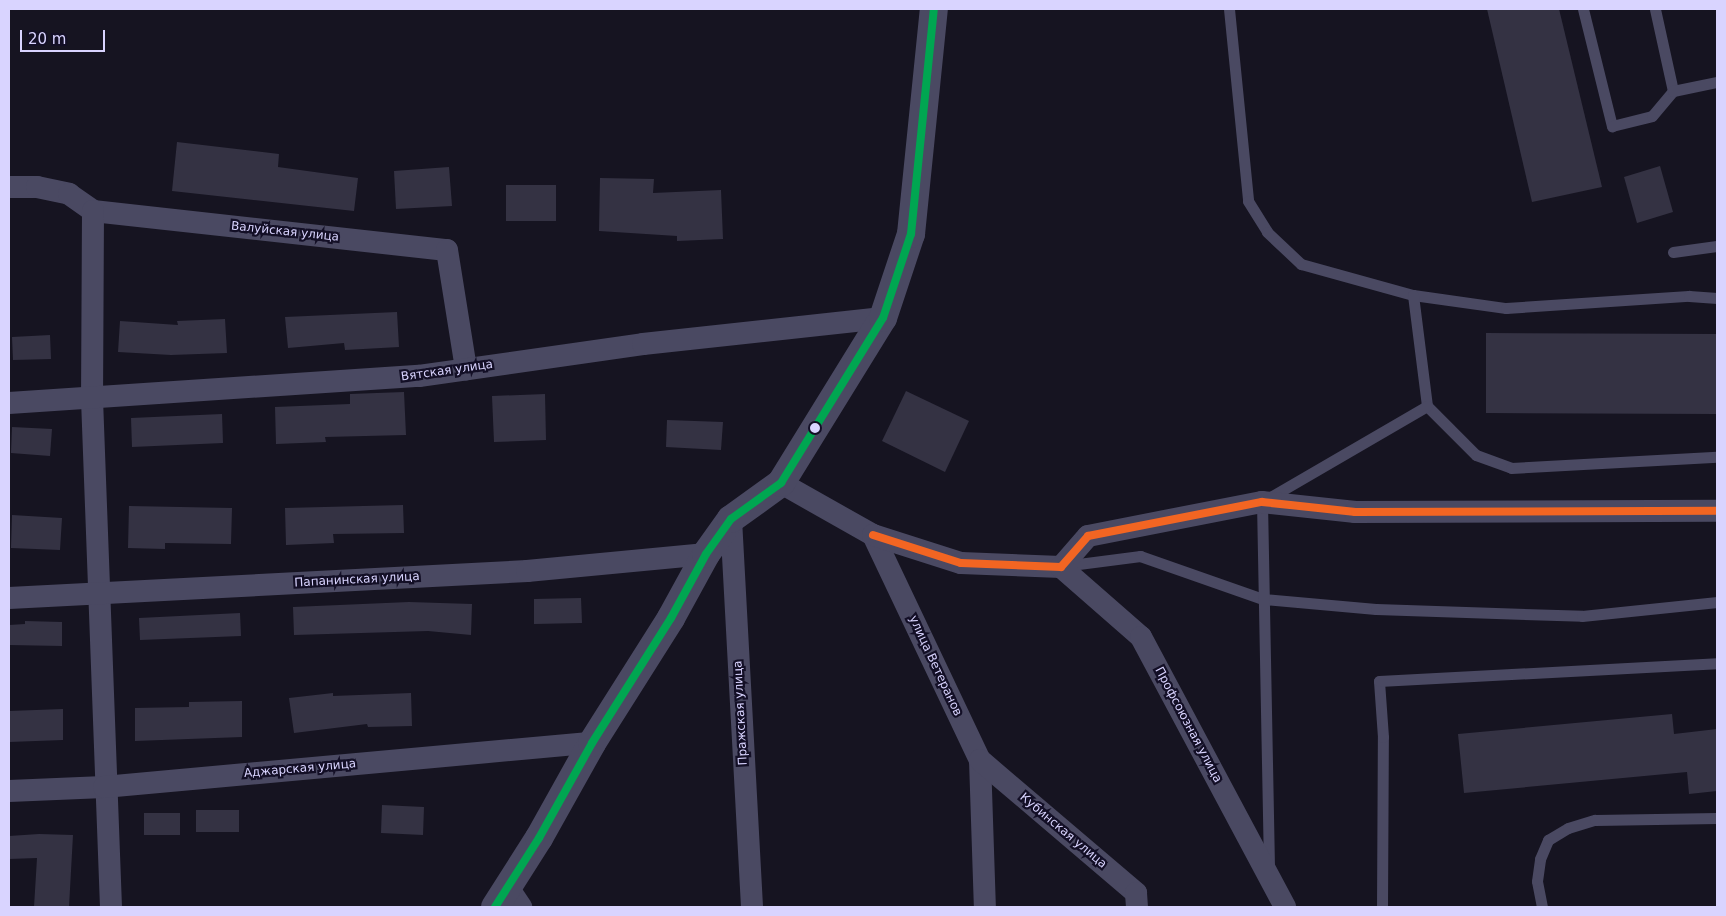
<!DOCTYPE html>
<meta charset="utf-8">
<style>
body{margin:0}
#map{position:relative;width:1726px;height:916px;overflow:hidden;background:#161421;font-family:"DejaVu Sans",sans-serif}
div>[style]{position:absolute}
.building>*{inset:0;background:#343243}
.service>*{height:11px;margin:-5.5px;padding:0 5.5px;transform-origin:5.5px;border-radius:5.5px;background:#4a4962}
.minor>*{height:22px;margin:-11px;padding:0 11px;transform-origin:11px;border-radius:11px;background:#4a4962}
.tertiary>*{height:28px;margin:-14px;padding:0 14px;transform-origin:14px;border-radius:14px;background:#4a4962}
.bus-1>*{height:8px;margin:-4px;padding:0 4px;transform-origin:4px;border-radius:4px;background:#f26522}
.bus-2>*{height:8px;margin:-4px;padding:0 4px;transform-origin:4px;border-radius:4px;background:#00a651}
.dots>*{width:14px;height:14px;translate:-50% -50%;box-sizing:border-box;border:2px solid #130f26;border-radius:50%}
span{translate:-50% -50%;white-space:nowrap;text-align:center;line-height:1.15;-webkit-text-stroke:4.5px #130f26;paint-order:stroke}
.street-label{font-size:12px;color:#d9d4ff}
.frame{position:absolute;inset:0;border:10px solid #d9d4ff;pointer-events:none}
.scale{position:absolute;left:20px;top:30px;width:85px;height:22px;box-sizing:border-box;border:2px solid #d9d4ff;border-top:0;padding-left:6px;font-size:15px;line-height:18px;white-space:nowrap;color:#d9d4ff;-webkit-text-stroke:4px #130f26;paint-order:stroke}
</style>
<div id="map">
<div class="building">
<i style="clip-path:polygon(1487px 9px,1559px 9px,1602px 187px,1532px 202px)"></i>
<i style="clip-path:polygon(177px 142px,279px 154px,278px 167px,358px 178px,354px 211px,172px 191px)"></i>
<i style="clip-path:polygon(1660px 166px,1673px 212px,1637px 223px,1624px 177px)"></i>
<i style="clip-path:polygon(449px 167px,452px 206px,396px 209px,394px 171px)"></i>
<i style="clip-path:polygon(600px 178px,654px 179px,653px 193px,721px 190px,723px 239px,677px 241px,677px 236px,599px 231px)"></i>
<i style="clip-path:polygon(506px 185px,556px 185px,556px 221px,506px 221px)"></i>
<i style="clip-path:polygon(397px 312px,399px 347px,345px 350px,344px 343px,288px 348px,285px 317px)"></i>
<i style="clip-path:polygon(225px 319px,227px 353px,171px 355px,118px 352px,120px 321px,178px 325px,177px 321px)"></i>
<i style="clip-path:polygon(1486px 333px,1717px 334px,1717px 414px,1486px 413px)"></i>
<i style="clip-path:polygon(50px 335px,51px 359px,13px 360px,12px 337px)"></i>
<i style="clip-path:polygon(906px 391px,969px 421px,945px 472px,882px 441px)"></i>
<i style="clip-path:polygon(404px 392px,406px 435px,325px 437px,326px 442px,276px 444px,275px 407px,350px 404px,350px 394px)"></i>
<i style="clip-path:polygon(545px 394px,546px 440px,494px 442px,492px 396px)"></i>
<i style="clip-path:polygon(222px 414px,223px 443px,132px 447px,131px 418px)"></i>
<i style="clip-path:polygon(667px 420px,723px 422px,721px 450px,666px 447px)"></i>
<i style="clip-path:polygon(12px 427px,52px 429px,50px 456px,11px 453px)"></i>
<i style="clip-path:polygon(403px 505px,404px 533px,333px 534px,334px 543px,286px 545px,285px 508px)"></i>
<i style="clip-path:polygon(129px 506px,232px 508px,231px 544px,165px 543px,165px 549px,128px 548px)"></i>
<i style="clip-path:polygon(12px 515px,62px 518px,60px 550px,11px 548px)"></i>
<i style="clip-path:polygon(581px 598px,582px 623px,534px 624px,534px 599px)"></i>
<i style="clip-path:polygon(409px 602px,472px 604px,471px 635px,428px 631px,294px 635px,293px 607px)"></i>
<i style="clip-path:polygon(240px 613px,241px 636px,140px 640px,139px 618px)"></i>
<i style="clip-path:polygon(25px 621px,62px 622px,62px 646px,9px 645px,9px 625px,25px 624px)"></i>
<i style="clip-path:polygon(333px 693px,333px 696px,411px 693px,412px 726px,368px 727px,367px 724px,294px 733px,289px 698px)"></i>
<i style="clip-path:polygon(242px 701px,242px 737px,135px 741px,135px 708px,189px 707px,189px 702px)"></i>
<i style="clip-path:polygon(63px 709px,63px 740px,9px 742px,9px 711px)"></i>
<i style="clip-path:polygon(1672px 714px,1674px 734px,1717px 729px,1717px 791px,1689px 794px,1687px 772px,1464px 793px,1458px 734px)"></i>
<i style="clip-path:polygon(382px 805px,424px 807px,423px 835px,381px 833px)"></i>
<i style="clip-path:polygon(196px 810px,239px 810px,239px 832px,196px 832px)"></i>
<i style="clip-path:polygon(144px 813px,180px 813px,180px 835px,144px 835px)"></i>
<i style="clip-path:polygon(39px 834px,73px 835px,69px 907px,34px 907px,37px 858px,9px 859px,9px 836px)"></i>
</div>
<div class="service">
<i style="left:1229px;top:9px;width:193px;rotate:84.3deg"></i>
<i style="left:1248px;top:201px;width:36px;rotate:58deg"></i>
<i style="left:1267px;top:232px;width:47px;rotate:43.3deg"></i>
<i style="left:1301px;top:264px;width:116px;rotate:15.5deg"></i>
<i style="left:1413px;top:295px;width:94px;rotate:8deg"></i>
<i style="left:1506px;top:308px;width:183px;rotate:-3.8deg"></i>
<i style="left:1689px;top:296px;width:28px;rotate:4deg"></i>
<i style="left:1583px;top:9px;width:121px;rotate:76.1deg"></i>
<i style="left:1612px;top:126px;width:41px;rotate:-14deg"></i>
<i style="left:1652px;top:116px;width:33px;rotate:-50deg"></i>
<i style="left:1673px;top:91px;width:84px;rotate:-102.4deg"></i>
<i style="left:1673px;top:91px;width:45px;rotate:-11.6deg"></i>
<i style="left:1673px;top:252px;width:44px;rotate:-7.8deg"></i>
<i style="left:1413px;top:295px;width:112px;rotate:82.8deg"></i>
<i style="left:1427px;top:406px;width:69px;rotate:45deg"></i>
<i style="left:1476px;top:455px;width:37px;rotate:20deg"></i>
<i style="left:1511px;top:468px;width:206px;rotate:-3.1deg"></i>
<i style="left:1063px;top:566px;width:78px;rotate:-7.4deg"></i>
<i style="left:1140px;top:556px;width:130px;rotate:19.3deg"></i>
<i style="left:1263px;top:599px;width:113px;rotate:5.1deg"></i>
<i style="left:1376px;top:609px;width:206px;rotate:1.9deg"></i>
<i style="left:1582px;top:616px;width:136px;rotate:-5.9deg"></i>
<i style="left:1269px;top:867px;width:365px;rotate:-91.1deg"></i>
<i style="left:1262px;top:502px;width:191px;rotate:-30.2deg"></i>
<i style="left:1382px;top:907px;width:170px;rotate:-89.7deg"></i>
<i style="left:1383px;top:737px;width:56px;rotate:-94.1deg"></i>
<i style="left:1379px;top:681px;width:338px;rotate:-3deg"></i>
<i style="left:1542px;top:907px;width:26px;rotate:-101deg"></i>
<i style="left:1537px;top:881px;width:22px;rotate:-82deg"></i>
<i style="left:1540px;top:859px;width:21px;rotate:-67deg"></i>
<i style="left:1548px;top:840px;width:23px;rotate:-31deg"></i>
<i style="left:1568px;top:828px;width:28px;rotate:-17deg"></i>
<i style="left:1595px;top:820px;width:122px;rotate:-0.9deg"></i>
</div>
<div class="minor">
<i style="left:9px;top:187px;width:28px"></i>
<i style="left:37px;top:187px;width:33px;rotate:12deg"></i>
<i style="left:69px;top:194px;width:29px;rotate:35deg"></i>
<i style="left:93px;top:211px;width:356px;rotate:6.3deg"></i>
<i style="left:447px;top:250px;width:121px;rotate:80.9deg"></i>
<i style="left:93px;top:211px;width:188px;rotate:90.3deg"></i>
<i style="left:92px;top:399px;width:508px;rotate:87.86deg"></i>
<i style="left:9px;top:403px;width:411px;rotate:-3.8deg"></i>
<i style="left:419px;top:376px;width:226px;rotate:-8.1deg"></i>
<i style="left:643px;top:344px;width:241px;rotate:-6.2deg"></i>
<i style="left:781px;top:483px;width:106px;rotate:29.5deg"></i>
<i style="left:873px;top:535px;width:249px;rotate:64.6deg"></i>
<i style="left:980px;top:760px;width:147px;rotate:88.1deg"></i>
<i style="left:731px;top:519px;width:389px;rotate:86.9deg"></i>
<i style="left:873px;top:535px;width:92px;rotate:17.7deg"></i>
<i style="left:961px;top:563px;width:100px;rotate:2.3deg"></i>
<i style="left:1061px;top:567px;width:41px;rotate:-48.9deg"></i>
<i style="left:1088px;top:536px;width:177px;rotate:-11.1deg"></i>
<i style="left:1262px;top:502px;width:94px;rotate:6.1deg"></i>
<i style="left:1355px;top:512px;width:362px;rotate:-0.2deg"></i>
<i style="left:1061px;top:567px;width:106px;rotate:41.2deg"></i>
<i style="left:1141px;top:637px;width:306px;rotate:61.9deg"></i>
<i style="left:9px;top:598px;width:519px;rotate:-2.98deg"></i>
<i style="left:527px;top:571px;width:180px;rotate:-5.4deg"></i>
<i style="left:980px;top:760px;width:205px;rotate:40.4deg"></i>
<i style="left:1136px;top:893px;width:14px;rotate:86deg"></i>
<i style="left:9px;top:791px;width:95px;rotate:-2.4deg"></i>
<i style="left:104px;top:787px;width:490px;rotate:-5.2deg"></i>
<i style="left:509px;top:889px;width:22px;rotate:56deg"></i>
</div>
<div class="tertiary">
<i style="left:495px;top:907px;width:82px;rotate:-57.5deg"></i>
<i style="left:539px;top:838px;width:109px;rotate:-60.8deg"></i>
<i style="left:592px;top:743px;width:148px;rotate:-57.7deg"></i>
<i style="left:671px;top:618px;width:73px;rotate:-61.3deg"></i>
<i style="left:706px;top:554px;width:43px;rotate:-54.5deg"></i>
<i style="left:731px;top:519px;width:62px;rotate:-35.8deg"></i>
<i style="left:781px;top:483px;width:194px;rotate:-58.3deg"></i>
<i style="left:883px;top:318px;width:89px;rotate:-71.6deg"></i>
<i style="left:911px;top:234px;width:226px;rotate:-84.2deg"></i>
</div>
<div class="bus-1">
<i style="left:873px;top:535px;width:92px;rotate:17.7deg"></i>
<i style="left:961px;top:563px;width:100px;rotate:2.3deg"></i>
<i style="left:1061px;top:567px;width:41px;rotate:-48.9deg"></i>
<i style="left:1088px;top:536px;width:177px;rotate:-11.1deg"></i>
<i style="left:1262px;top:502px;width:94px;rotate:6.1deg"></i>
<i style="left:1355px;top:512px;width:362px;rotate:-0.2deg"></i>
</div>
<div class="bus-2">
<i style="left:495px;top:907px;width:82px;rotate:-57.5deg"></i>
<i style="left:539px;top:838px;width:109px;rotate:-60.8deg"></i>
<i style="left:592px;top:743px;width:148px;rotate:-57.7deg"></i>
<i style="left:671px;top:618px;width:73px;rotate:-61.3deg"></i>
<i style="left:706px;top:554px;width:43px;rotate:-54.5deg"></i>
<i style="left:731px;top:519px;width:62px;rotate:-35.8deg"></i>
<i style="left:781px;top:483px;width:194px;rotate:-58.3deg"></i>
<i style="left:883px;top:318px;width:89px;rotate:-71.6deg"></i>
<i style="left:911px;top:234px;width:226px;rotate:-84.2deg"></i>
</div>
<div class="dots">
<i style="left:815px;top:428px;background:#d9d4ff"></i>
</div>
<div class="street-label">
<span style="left:285px;top:232px;rotate:6deg">Валуйская улица</span>
<span style="left:447px;top:371px;rotate:-8deg">Вятская улица</span>
<span style="left:357px;top:580px;rotate:-3deg">Папанинская улица</span>
<span style="left:935px;top:666px;rotate:65deg">улица Ветеранов</span>
<span style="left:741px;top:713px;rotate:-93deg">Пражская улица</span>
<span style="left:1188px;top:725px;rotate:62deg">Профсоюзная улица</span>
<span style="left:300px;top:769px;rotate:-5deg">Аджарская улица</span>
<span style="left:1063px;top:831px;rotate:40deg">Кубинская улица</span>
</div>
<div class="frame"></div>
<div class="scale">20 m</div>
</div>
